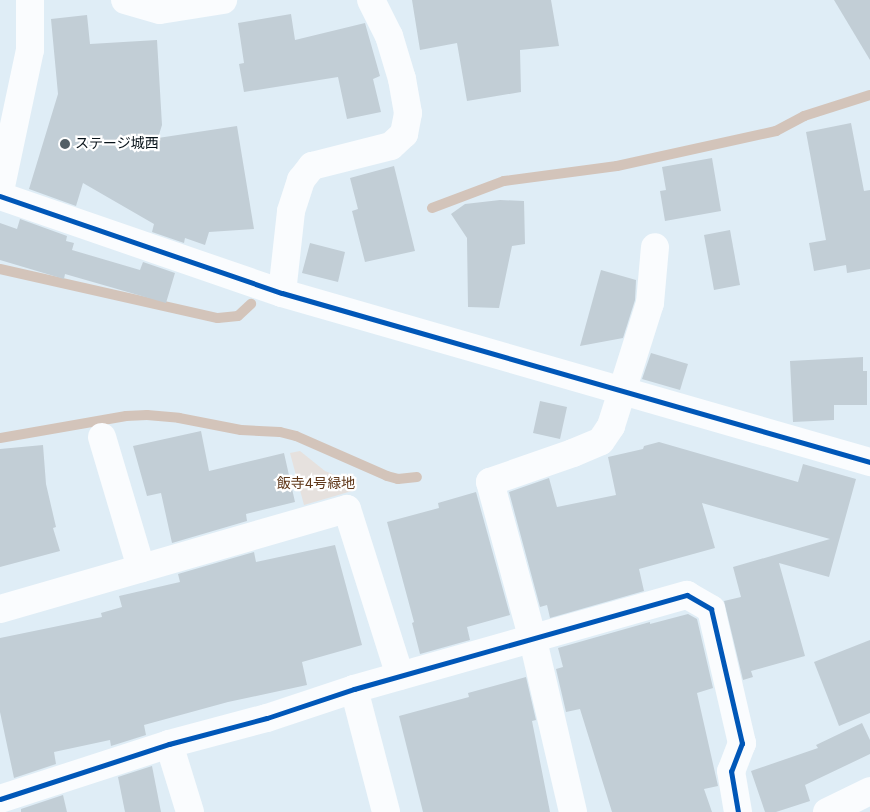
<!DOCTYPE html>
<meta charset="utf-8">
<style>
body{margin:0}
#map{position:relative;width:870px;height:812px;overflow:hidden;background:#dfedf6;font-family:Figtree,"Noto Sans JP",sans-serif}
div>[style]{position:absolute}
.green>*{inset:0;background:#e6e1de}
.stream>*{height:10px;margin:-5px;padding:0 5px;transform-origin:5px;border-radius:5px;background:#d3c4ba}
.building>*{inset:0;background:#c2ced6}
.street>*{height:28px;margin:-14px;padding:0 14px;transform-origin:14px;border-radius:14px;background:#fafcfe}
.cycleway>*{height:5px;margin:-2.5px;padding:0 2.5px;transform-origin:2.5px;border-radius:2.5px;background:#0057b8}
.dots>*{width:14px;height:14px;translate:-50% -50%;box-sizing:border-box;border:2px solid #fff;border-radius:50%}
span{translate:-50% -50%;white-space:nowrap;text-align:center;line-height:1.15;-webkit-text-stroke:4.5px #fff;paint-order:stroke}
.poi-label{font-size:14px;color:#071219}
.left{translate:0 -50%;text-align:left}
.park-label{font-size:14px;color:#5f3719}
</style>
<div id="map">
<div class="green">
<i style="clip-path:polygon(300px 451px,325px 471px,345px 479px,352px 491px,304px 505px,290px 453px)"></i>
</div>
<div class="stream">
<i style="left:432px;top:208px;width:77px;rotate:-20.6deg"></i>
<i style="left:504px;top:181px;width:114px;rotate:-7.6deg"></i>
<i style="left:617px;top:166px;width:163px;rotate:-12.4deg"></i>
<i style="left:776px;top:131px;width:32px;rotate:-28deg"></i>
<i style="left:804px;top:116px;width:69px;rotate:-17.7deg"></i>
<i style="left:0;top:269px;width:223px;rotate:12.7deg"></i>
<i style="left:218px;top:318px;width:20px;rotate:-6deg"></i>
<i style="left:238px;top:316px;width:18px;rotate:-43deg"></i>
<i style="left:0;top:438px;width:128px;rotate:-9.9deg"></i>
<i style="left:126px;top:416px;width:21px;rotate:-3deg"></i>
<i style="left:147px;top:415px;width:32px;rotate:5deg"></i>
<i style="left:179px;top:418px;width:63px;rotate:11deg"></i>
<i style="left:241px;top:430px;width:39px;rotate:3deg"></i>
<i style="left:280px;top:432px;width:16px;rotate:14deg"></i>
<i style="left:296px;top:436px;width:99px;rotate:23.7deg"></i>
<i style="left:387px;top:476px;width:11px;rotate:15deg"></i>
<i style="left:398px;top:479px;width:19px;rotate:-6deg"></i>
</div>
<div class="building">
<i style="clip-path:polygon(412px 0,551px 0,559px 46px,520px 50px,521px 92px,467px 101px,457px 43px,420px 50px)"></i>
<i style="clip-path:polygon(834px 0,870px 0,870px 60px)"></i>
<i style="clip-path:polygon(291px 14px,295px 40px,365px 23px,380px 76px,373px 79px,381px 112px,347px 119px,338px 77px,244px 92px,239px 64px,244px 63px,238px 23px)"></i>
<i style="clip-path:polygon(87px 15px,90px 44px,157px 40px,162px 125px,158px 138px,237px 126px,254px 229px,209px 232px,205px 245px,185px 238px,184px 243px,152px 232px,154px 224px,83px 183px,76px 206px,29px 189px,58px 94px,51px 19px)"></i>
<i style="clip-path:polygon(851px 123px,864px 191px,870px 190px,870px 269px,847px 273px,846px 265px,814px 271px,809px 243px,826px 240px,806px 132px)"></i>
<i style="clip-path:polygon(712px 158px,721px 211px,665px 221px,660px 191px,666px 190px,662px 167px)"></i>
<i style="clip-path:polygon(394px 166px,415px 251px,365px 262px,352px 211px,358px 209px,350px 178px)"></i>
<i style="clip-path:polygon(500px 200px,524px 201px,525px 244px,512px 246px,499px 308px,468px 307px,467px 238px,451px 214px,465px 204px)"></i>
<i style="clip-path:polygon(20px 219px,67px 236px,66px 241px,74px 243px,72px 250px,140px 270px,143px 262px,175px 273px,166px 303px,65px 274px,64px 279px,0 260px,0 223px,17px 229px)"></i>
<i style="clip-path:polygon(730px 230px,740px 285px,714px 290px,704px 235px)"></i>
<i style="clip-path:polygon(310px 243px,345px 252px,338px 282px,302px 273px)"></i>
<i style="clip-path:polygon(601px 270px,636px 280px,635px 300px,623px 338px,580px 346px)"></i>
<i style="clip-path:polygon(651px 353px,688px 364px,680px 390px,642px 379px)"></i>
<i style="clip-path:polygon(863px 357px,863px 371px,867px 371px,867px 405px,834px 405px,834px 420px,793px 422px,790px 361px)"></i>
<i style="clip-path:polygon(540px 401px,567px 407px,560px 439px,533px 433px)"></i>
<i style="clip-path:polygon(201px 431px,209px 471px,284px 453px,295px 502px,246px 514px,247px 521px,172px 543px,161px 493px,147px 496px,133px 446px)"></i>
<i style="clip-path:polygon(659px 442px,798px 482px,803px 464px,856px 479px,829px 577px,779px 563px,805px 656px,751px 671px,753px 677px,743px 680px,724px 601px,741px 597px,733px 567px,830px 539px,702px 503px,715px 548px,639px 569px,644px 591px,550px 618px,547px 605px,540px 607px,509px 492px,549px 478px,557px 507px,616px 495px,608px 457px,643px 449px,644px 446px)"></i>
<i style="clip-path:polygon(43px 445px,46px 484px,56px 527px,53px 528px,60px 551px,0 567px,0 449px)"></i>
<i style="clip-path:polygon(476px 492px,510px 615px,467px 627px,470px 640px,420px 654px,412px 623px,414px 622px,387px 522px,439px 508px,438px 503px)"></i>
<i style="clip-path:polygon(335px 545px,362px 645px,302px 662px,307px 685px,228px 702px,144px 725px,146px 735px,111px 746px,110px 740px,54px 752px,56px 764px,14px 778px,0 712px,0 638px,102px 617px,101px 613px,122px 607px,119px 596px,180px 582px,178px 574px,254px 552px,256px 562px)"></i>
<i style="clip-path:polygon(688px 614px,697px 619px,713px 688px,697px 693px,718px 786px,704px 789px,712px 812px,612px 812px,580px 709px,566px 712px,556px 669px,563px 667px,558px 648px,650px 622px,650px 624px)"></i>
<i style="clip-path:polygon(870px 640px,870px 713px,839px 726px,814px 662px)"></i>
<i style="clip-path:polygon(526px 677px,536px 720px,532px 721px,550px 812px,423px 812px,399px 716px,469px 697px,468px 693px)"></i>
<i style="clip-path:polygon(862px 723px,870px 740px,870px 754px,805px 785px,810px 801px,776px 812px,765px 812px,751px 771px,818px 748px,816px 745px)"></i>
<i style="clip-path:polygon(152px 766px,161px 812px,125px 812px,118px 777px)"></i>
<i style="clip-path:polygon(63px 795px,67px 812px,21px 812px,21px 809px)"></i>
</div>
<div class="street">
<i style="left:125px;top:0;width:36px;rotate:16deg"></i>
<i style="left:160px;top:10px;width:64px;rotate:-9deg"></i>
<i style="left:0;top:191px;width:144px;rotate:-78deg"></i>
<i style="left:30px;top:50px;width:50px;rotate:-90deg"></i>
<i style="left:0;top:196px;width:298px;rotate:19deg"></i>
<i style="left:282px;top:293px;width:612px;rotate:16.04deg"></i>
<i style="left:282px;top:293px;width:82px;rotate:-83.7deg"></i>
<i style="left:291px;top:211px;width:33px;rotate:-72deg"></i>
<i style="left:301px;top:180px;width:18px;rotate:-52deg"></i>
<i style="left:312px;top:166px;width:81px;rotate:-14.2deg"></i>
<i style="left:391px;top:146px;width:18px;rotate:-43deg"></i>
<i style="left:404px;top:134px;width:21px;rotate:-79deg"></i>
<i style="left:408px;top:113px;width:35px;rotate:-100deg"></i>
<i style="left:402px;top:79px;width:45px;rotate:-106.8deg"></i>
<i style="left:389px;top:36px;width:40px;rotate:-116.6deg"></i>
<i style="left:102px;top:437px;width:137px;rotate:73.4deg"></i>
<i style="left:0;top:609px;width:361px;rotate:-16.1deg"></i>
<i style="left:347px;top:509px;width:175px;rotate:72.4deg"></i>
<i style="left:354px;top:689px;width:127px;rotate:75.4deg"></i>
<i style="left:169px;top:744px;width:71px;rotate:72.8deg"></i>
<i style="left:0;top:799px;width:178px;rotate:-18deg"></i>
<i style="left:169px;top:744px;width:101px;rotate:-14.9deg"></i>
<i style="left:267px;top:718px;width:92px;rotate:-18.4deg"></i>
<i style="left:354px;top:689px;width:346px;rotate:-15.8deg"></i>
<i style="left:687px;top:595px;width:28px;rotate:30deg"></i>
<i style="left:711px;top:609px;width:138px;rotate:77deg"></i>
<i style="left:742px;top:743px;width:30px;rotate:111deg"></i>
<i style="left:731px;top:771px;width:42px;rotate:80.3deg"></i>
<i style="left:573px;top:812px;width:177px;rotate:-103.1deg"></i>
<i style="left:533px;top:640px;width:164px;rotate:-105.2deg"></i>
<i style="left:490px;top:482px;width:88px;rotate:-19.3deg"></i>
<i style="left:573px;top:453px;width:30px;rotate:-23deg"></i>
<i style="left:601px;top:441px;width:18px;rotate:-56deg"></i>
<i style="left:611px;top:426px;width:129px;rotate:-72.4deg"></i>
<i style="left:650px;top:303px;width:56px;rotate:-84.9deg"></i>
<i style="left:827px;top:812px;width:48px;rotate:-26deg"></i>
</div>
<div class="cycleway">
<i style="left:0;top:196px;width:298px;rotate:19deg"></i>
<i style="left:282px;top:293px;width:612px;rotate:16.04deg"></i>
<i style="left:0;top:799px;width:178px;rotate:-18deg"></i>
<i style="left:169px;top:744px;width:101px;rotate:-14.9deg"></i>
<i style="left:267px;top:718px;width:92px;rotate:-18.4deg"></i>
<i style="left:354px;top:689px;width:346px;rotate:-15.8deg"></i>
<i style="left:687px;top:595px;width:28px;rotate:30deg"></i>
<i style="left:711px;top:609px;width:138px;rotate:77deg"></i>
<i style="left:742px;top:743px;width:30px;rotate:111deg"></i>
<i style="left:731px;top:771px;width:42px;rotate:80.3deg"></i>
</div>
<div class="dots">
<i style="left:65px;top:144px;background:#535f66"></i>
</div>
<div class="poi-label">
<span class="left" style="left:75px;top:144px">ステージ城西</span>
</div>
<div class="park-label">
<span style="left:316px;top:484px">飯寺4号緑地</span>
</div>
</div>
